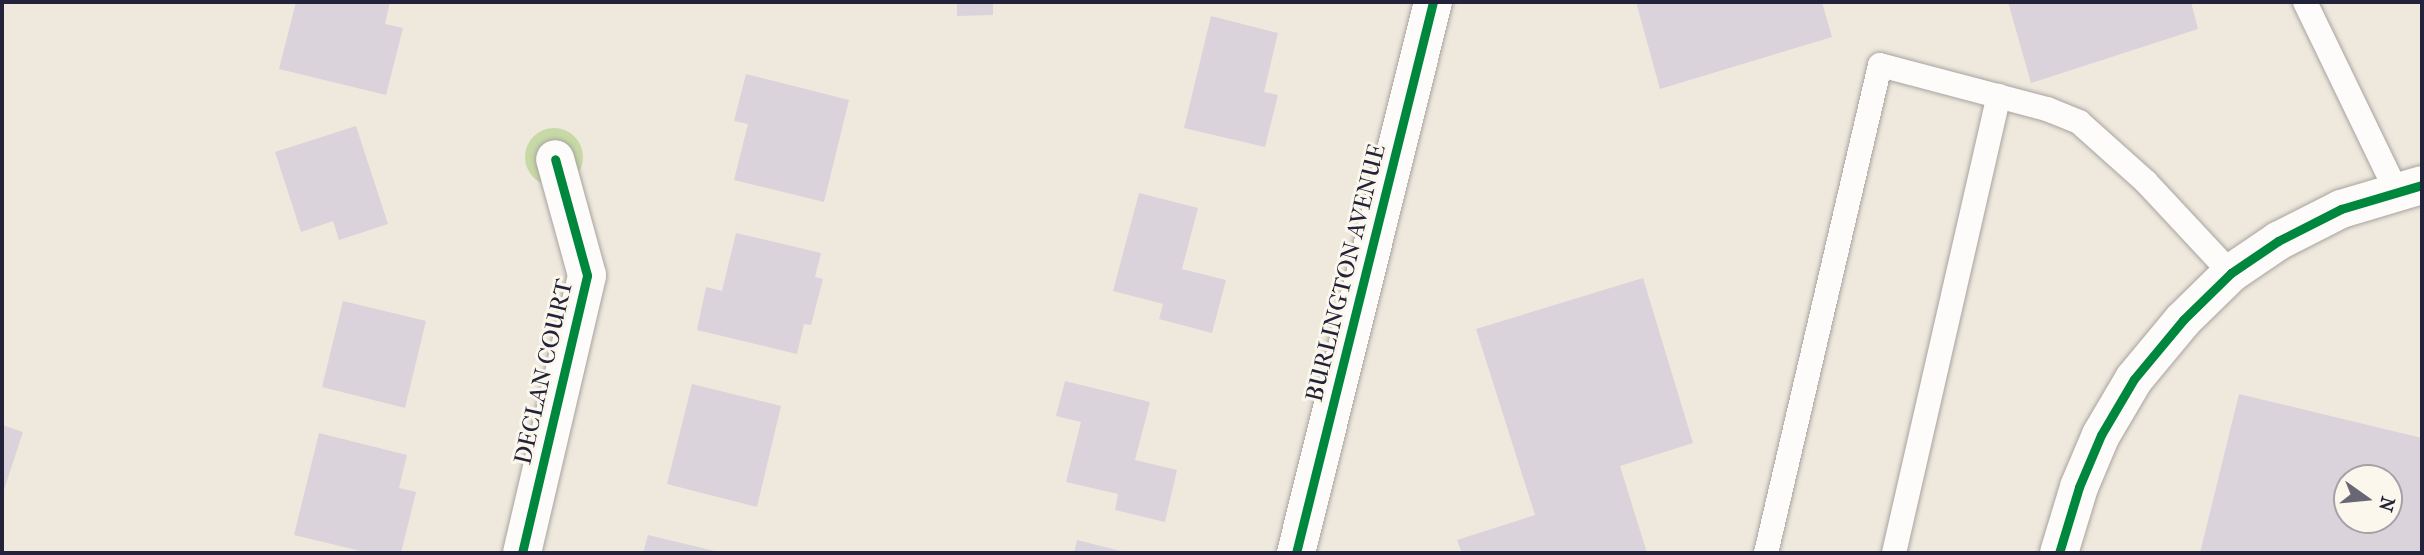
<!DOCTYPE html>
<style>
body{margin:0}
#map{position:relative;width:2424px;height:555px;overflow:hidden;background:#efe8dd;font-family:"IM FELL French Canon",serif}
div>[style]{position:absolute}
.green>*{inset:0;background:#c7d9a5}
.round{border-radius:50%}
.building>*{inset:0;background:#dbd3db}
.roads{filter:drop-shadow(0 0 2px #a8a3a0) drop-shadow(0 0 2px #a8a3a0)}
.lane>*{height:24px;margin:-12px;padding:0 12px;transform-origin:12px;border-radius:12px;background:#fdfcfa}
.street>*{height:38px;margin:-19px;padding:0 19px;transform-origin:19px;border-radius:19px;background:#fdfcfa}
.cycleway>*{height:9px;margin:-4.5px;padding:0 4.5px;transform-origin:4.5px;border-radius:4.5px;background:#00873e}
span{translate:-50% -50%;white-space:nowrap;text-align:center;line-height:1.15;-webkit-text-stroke:6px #fbf7ec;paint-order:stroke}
.street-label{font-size:24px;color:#22223b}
.frame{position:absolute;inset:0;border:4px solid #22223b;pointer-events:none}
.north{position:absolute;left:2333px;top:464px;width:70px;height:70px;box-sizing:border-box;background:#fbf7ec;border:2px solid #a4a2a5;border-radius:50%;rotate:105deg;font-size:19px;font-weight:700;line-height:28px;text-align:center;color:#22223b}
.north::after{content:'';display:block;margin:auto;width:24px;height:32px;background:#6a6774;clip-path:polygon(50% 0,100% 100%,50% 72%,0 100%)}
</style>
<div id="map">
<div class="green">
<i class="round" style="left:525px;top:128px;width:58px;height:58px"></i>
</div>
<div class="building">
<i style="clip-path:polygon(296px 2px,390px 2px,385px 24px,403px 28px,386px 95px,279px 69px)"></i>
<i style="clip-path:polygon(957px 2px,993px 2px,993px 15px,957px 16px)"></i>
<i style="clip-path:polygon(1636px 2px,1822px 2px,1832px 37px,1660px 89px)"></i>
<i style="clip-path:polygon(2008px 2px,2191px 2px,2198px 29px,2031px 83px)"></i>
<i style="clip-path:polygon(1211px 16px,1278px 33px,1264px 92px,1278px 95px,1265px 147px,1184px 128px)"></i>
<i style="clip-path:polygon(746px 74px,849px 100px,824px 202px,734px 180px,748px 124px,734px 121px)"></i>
<i style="clip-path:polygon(356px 126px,388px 224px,339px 240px,333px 221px,301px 232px,275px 152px)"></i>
<i style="clip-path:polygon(1139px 193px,1198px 208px,1182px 269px,1226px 280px,1212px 333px,1159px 319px,1163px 304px,1113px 291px)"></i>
<i style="clip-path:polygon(736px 233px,821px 253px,815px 277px,823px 279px,811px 325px,804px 324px,797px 354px,697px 330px,706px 287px,722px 291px)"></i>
<i style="clip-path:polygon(1643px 278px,1693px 443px,1620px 466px,1647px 553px,1462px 553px,1457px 540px,1535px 515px,1476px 329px)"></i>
<i style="clip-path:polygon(343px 301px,426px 321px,405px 408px,322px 387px)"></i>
<i style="clip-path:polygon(1065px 381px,1150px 402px,1135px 460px,1177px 470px,1165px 522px,1115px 510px,1118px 494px,1066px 482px,1081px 422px,1056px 416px)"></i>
<i style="clip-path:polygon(692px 384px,781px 406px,757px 507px,667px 484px)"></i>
<i style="clip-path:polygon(evenodd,2239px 394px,2422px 438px,2422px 553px,2200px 553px,2239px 394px,2347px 478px,2389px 478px,2389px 520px,2347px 520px,2347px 478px)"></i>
<i style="clip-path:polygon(2px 425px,23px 432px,2px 496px)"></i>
<i style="clip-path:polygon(319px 433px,407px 455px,399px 488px,416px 492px,401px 553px,369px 553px,294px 535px)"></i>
<i style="clip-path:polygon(648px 535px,719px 552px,719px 553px,643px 553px)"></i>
<i style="clip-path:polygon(1077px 540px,1125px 552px,1125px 553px,1074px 553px)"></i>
</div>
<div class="roads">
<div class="lane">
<i style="left:2305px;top:2px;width:209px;rotate:64.2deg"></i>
<i style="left:1766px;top:553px;width:501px;rotate:-76.85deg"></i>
<i style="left:1880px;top:65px;width:173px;rotate:14.8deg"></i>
<i style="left:2047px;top:109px;width:35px;rotate:22deg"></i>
<i style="left:2079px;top:122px;width:90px;rotate:41.8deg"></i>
<i style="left:2146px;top:182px;width:125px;rotate:47deg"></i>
<i style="left:1894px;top:553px;width:469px;rotate:-77.1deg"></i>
</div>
<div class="street">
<i style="left:522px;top:553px;width:285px;rotate:-76.8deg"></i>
<i style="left:587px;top:275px;width:120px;rotate:-105.4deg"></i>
<i style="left:1296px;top:553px;width:568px;rotate:-76.04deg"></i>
<i style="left:2059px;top:553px;width:69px;rotate:-73.1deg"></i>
<i style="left:2079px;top:487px;width:56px;rotate:-67.1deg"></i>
<i style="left:2101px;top:435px;width:65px;rotate:-59.5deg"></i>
<i style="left:2134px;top:379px;width:77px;rotate:-50.3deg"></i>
<i style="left:2183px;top:320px;width:67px;rotate:-44.4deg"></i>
<i style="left:2231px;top:273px;width:57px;rotate:-34.2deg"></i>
<i style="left:2278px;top:241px;width:71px;rotate:-26.9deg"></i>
<i style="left:2341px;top:209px;width:84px;rotate:-16.5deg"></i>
</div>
</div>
<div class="cycleway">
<i style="left:522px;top:553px;width:285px;rotate:-76.8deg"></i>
<i style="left:587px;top:275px;width:120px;rotate:-105.4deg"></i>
<i style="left:1296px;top:553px;width:568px;rotate:-76.04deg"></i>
<i style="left:2059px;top:553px;width:69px;rotate:-73.1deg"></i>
<i style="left:2079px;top:487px;width:56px;rotate:-67.1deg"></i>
<i style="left:2101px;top:435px;width:65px;rotate:-59.5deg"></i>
<i style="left:2134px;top:379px;width:77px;rotate:-50.3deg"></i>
<i style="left:2183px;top:320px;width:67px;rotate:-44.4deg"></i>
<i style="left:2231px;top:273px;width:57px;rotate:-34.2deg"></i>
<i style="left:2278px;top:241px;width:71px;rotate:-26.9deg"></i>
<i style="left:2341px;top:209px;width:84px;rotate:-16.5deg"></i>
</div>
<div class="street-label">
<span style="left:1346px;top:273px;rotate:-76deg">BURLINGTON AVENUE</span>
<span style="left:544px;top:372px;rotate:-77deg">DECLAN COURT</span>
</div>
<div class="frame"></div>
<div class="north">N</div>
</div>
